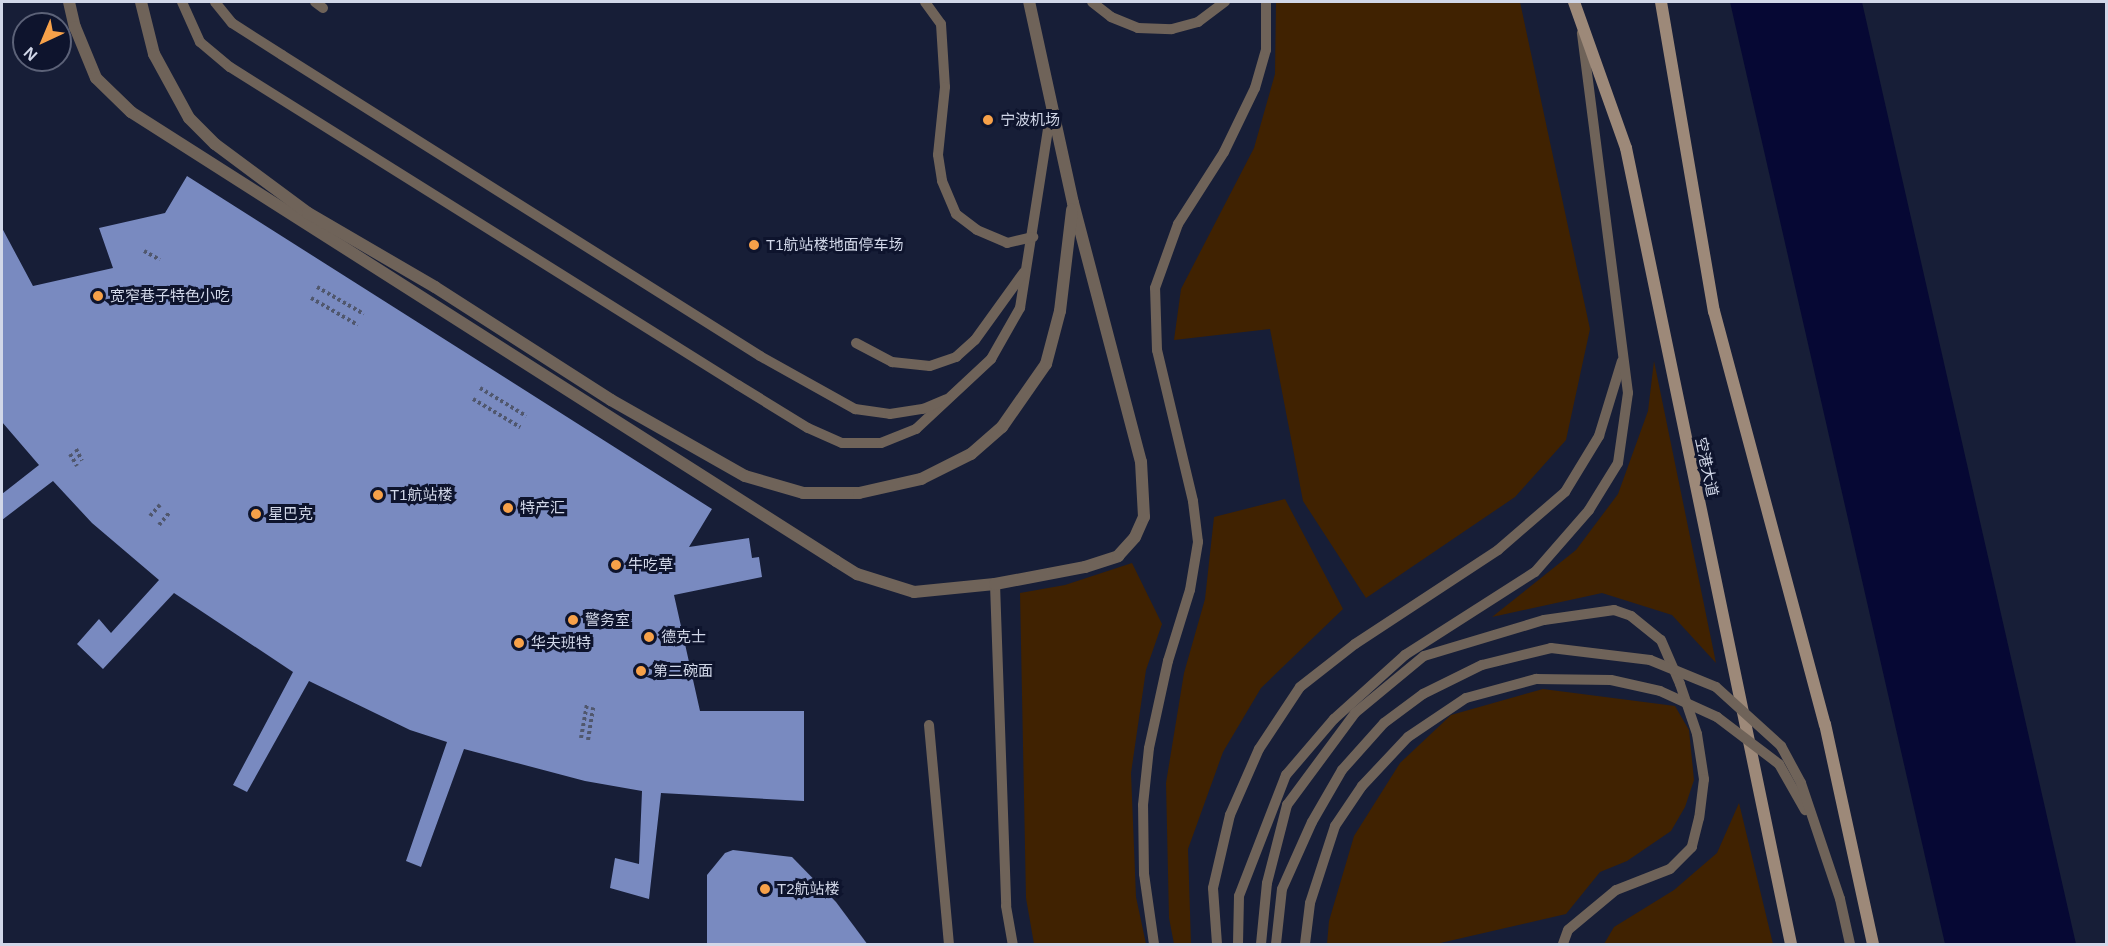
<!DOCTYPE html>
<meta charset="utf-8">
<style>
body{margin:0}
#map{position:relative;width:2108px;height:946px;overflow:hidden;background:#171e37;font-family:Arial,"Noto Sans SC",sans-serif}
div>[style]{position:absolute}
.green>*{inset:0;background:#402201}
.water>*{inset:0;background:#060834}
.building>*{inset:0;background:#798ac0}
.path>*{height:4px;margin-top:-2px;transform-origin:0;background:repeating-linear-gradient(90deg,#50576d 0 3px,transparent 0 6px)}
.lane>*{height:10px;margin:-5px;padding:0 5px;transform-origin:5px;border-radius:5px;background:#6f6359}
.street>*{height:12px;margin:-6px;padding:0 6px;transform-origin:6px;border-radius:6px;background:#6f6359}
.secondary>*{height:12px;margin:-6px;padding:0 6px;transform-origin:6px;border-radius:6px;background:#9d8979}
.lane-bridge>*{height:10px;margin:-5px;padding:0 5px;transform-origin:5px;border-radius:5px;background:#6f6359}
.dots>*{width:16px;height:16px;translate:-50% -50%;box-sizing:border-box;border:3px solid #0e142d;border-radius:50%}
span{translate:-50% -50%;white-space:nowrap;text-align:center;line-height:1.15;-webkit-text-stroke:6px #0e142d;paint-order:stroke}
.poi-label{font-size:15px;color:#d1d7e8}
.left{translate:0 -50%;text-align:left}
.street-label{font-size:15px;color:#d1d7e8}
.frame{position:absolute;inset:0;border:3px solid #d1d7e8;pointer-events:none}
.north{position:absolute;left:12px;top:12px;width:60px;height:60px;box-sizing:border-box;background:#0e142d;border:2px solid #5c6278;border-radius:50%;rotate:224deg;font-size:16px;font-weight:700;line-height:24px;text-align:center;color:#d1d7e8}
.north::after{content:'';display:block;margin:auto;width:21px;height:27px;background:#f7a149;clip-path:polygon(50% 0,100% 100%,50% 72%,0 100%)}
</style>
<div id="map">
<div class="green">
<i style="clip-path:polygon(1276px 2px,1520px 2px,1590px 329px,1566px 440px,1515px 497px,1366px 598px,1303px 501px,1270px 329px,1174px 340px,1181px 289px,1254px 148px,1275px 74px)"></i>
<i style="clip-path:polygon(1654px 361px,1716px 663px,1672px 615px,1602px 593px,1492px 617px,1576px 550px,1618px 494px,1648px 411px)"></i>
<i style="clip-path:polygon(1285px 499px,1343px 609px,1261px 688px,1223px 752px,1188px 849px,1191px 944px,1174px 944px,1169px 918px,1166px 783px,1184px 673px,1205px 599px,1214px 517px)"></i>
<i style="clip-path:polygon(1132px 563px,1162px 624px,1146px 670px,1131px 773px,1136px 897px,1146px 944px,1034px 944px,1026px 898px,1020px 593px,1065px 585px)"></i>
<i style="clip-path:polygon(1543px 689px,1675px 706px,1689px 730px,1694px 780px,1685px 807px,1671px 831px,1627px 861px,1600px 872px,1566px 914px,1436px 944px,1327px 944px,1329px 921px,1354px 836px,1400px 763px,1451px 715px)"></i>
<i style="clip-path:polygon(1739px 803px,1773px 944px,1604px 944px,1614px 927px,1674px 890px,1717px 853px)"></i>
</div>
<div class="water">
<i style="clip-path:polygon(1730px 2px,1862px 2px,2076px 944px,1945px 944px)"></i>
</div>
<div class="building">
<i style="clip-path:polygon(187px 176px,712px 509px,689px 547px,749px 538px,752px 558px,759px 557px,762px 577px,674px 595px,700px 711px,804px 711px,804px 801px,661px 793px,649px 899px,610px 888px,615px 858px,639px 864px,642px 791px,585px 781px,464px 749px,421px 867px,406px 861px,447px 742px,410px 730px,309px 681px,247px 792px,233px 785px,293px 672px,174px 593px,103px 669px,77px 644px,99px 619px,111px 633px,159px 580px,92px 523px,53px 481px,2px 520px,2px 494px,39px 465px,2px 422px,2px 228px,33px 286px,113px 268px,99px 228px,165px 213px)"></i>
<i style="clip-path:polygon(733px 850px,792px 857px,836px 902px,868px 945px,707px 945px,707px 875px,725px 853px)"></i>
</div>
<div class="path">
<i style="left:144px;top:251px;width:18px;rotate:29deg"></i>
<i style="left:317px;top:287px;width:54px;rotate:29.9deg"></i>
<i style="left:311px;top:298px;width:54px;rotate:29.9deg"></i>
<i style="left:480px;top:388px;width:54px;rotate:31.3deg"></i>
<i style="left:473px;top:399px;width:55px;rotate:30.8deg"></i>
<i style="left:76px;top:449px;width:13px;rotate:63deg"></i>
<i style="left:70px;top:454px;width:14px;rotate:60deg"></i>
<i style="left:150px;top:516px;width:15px;rotate:-48deg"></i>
<i style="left:159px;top:525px;width:17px;rotate:-50deg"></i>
<i style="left:581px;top:738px;width:34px;rotate:-80deg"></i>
<i style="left:588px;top:740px;width:33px;rotate:-81deg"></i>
</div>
<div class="lane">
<i style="left:182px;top:2px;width:44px;rotate:65.8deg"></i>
<i style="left:200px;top:42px;width:39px;rotate:40deg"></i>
<i style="left:230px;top:67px;width:599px;rotate:32.05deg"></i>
<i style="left:738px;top:385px;width:82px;rotate:31.6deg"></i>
<i style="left:808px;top:428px;width:37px;rotate:24deg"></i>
<i style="left:842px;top:443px;width:39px"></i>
<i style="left:881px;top:443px;width:38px;rotate:-22deg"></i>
<i style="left:916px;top:429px;width:103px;rotate:-43deg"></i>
<i style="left:991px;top:359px;width:59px;rotate:-60.4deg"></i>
<i style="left:1020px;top:308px;width:199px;rotate:-81.1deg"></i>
<i style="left:215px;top:2px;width:27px;rotate:51deg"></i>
<i style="left:232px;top:23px;width:59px;rotate:32.6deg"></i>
<i style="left:282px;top:55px;width:565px;rotate:32.2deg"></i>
<i style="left:760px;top:356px;width:109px;rotate:29.2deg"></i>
<i style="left:855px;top:409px;width:35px;rotate:8deg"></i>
<i style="left:890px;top:414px;width:33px;rotate:-9deg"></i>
<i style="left:923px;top:409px;width:25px;rotate:-23deg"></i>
<i style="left:315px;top:2px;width:10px;rotate:37deg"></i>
<i style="left:925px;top:2px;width:27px;rotate:54deg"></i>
<i style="left:941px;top:24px;width:63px;rotate:86.4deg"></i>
<i style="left:945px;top:87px;width:68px;rotate:95.9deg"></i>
<i style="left:938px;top:155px;width:26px;rotate:81deg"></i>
<i style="left:942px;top:181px;width:36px;rotate:67deg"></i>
<i style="left:956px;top:214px;width:26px;rotate:37deg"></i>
<i style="left:977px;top:230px;width:33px;rotate:23deg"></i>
<i style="left:1007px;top:243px;width:27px;rotate:-13deg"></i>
<i style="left:1092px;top:2px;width:24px;rotate:38deg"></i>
<i style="left:1111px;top:17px;width:29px;rotate:22deg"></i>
<i style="left:1138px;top:28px;width:34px;rotate:2deg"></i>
<i style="left:1172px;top:29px;width:27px;rotate:-15deg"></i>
<i style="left:1198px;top:22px;width:34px;rotate:-37deg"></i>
<i style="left:856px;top:343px;width:41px;rotate:27.8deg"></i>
<i style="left:892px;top:362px;width:38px;rotate:6deg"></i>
<i style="left:930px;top:366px;width:28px;rotate:-19deg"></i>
<i style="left:956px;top:357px;width:25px;rotate:-42deg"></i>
<i style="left:975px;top:340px;width:84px;rotate:-54.2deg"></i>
<i style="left:995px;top:584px;width:322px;rotate:88deg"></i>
<i style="left:1006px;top:906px;width:39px;rotate:80deg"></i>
<i style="left:929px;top:725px;width:220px;rotate:84.8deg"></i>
<i style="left:1154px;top:944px;width:71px;rotate:-98.1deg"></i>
<i style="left:1144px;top:874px;width:69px;rotate:-90.8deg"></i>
<i style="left:1143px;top:805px;width:57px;rotate:-84deg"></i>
<i style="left:1149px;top:748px;width:89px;rotate:-77.7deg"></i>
<i style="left:1168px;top:661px;width:74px;rotate:-72.8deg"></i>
<i style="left:1190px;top:590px;width:49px;rotate:-80.5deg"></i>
<i style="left:1198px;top:542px;width:41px;rotate:-97deg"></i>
<i style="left:1193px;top:501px;width:155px;rotate:-103.4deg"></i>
<i style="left:1157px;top:350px;width:62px;rotate:-91.8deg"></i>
<i style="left:1155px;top:288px;width:68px;rotate:-70.2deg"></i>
<i style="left:1178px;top:224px;width:85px;rotate:-57.4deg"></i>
<i style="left:1224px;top:152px;width:71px;rotate:-64.2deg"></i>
<i style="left:1255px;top:88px;width:40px;rotate:-74deg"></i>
<i style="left:1266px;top:50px;width:48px;rotate:-90deg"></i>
<i style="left:1217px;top:944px;width:56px;rotate:-94.1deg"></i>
<i style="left:1213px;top:888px;width:75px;rotate:-76.9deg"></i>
<i style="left:1230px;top:815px;width:72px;rotate:-66.3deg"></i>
<i style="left:1259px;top:749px;width:74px;rotate:-56.5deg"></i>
<i style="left:1300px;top:687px;width:70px;rotate:-38deg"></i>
<i style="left:1355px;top:644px;width:171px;rotate:-33.3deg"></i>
<i style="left:1498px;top:550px;width:89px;rotate:-40.9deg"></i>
<i style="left:1565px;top:492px;width:66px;rotate:-58.7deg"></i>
<i style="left:1599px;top:436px;width:78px;rotate:-73deg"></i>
<i style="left:1238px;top:944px;width:48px;rotate:-88.8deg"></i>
<i style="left:1239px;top:896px;width:130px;rotate:-68.8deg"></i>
<i style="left:1286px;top:775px;width:74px;rotate:-49.4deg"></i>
<i style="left:1334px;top:719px;width:96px;rotate:-42deg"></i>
<i style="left:1405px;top:655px;width:154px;rotate:-32.6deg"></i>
<i style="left:1535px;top:572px;width:82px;rotate:-48.9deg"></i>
<i style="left:1589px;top:510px;width:55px;rotate:-58.3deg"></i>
<i style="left:1618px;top:463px;width:71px;rotate:-81.9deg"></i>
<i style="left:1628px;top:393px;width:363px;rotate:-97.3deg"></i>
<i style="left:1261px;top:944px;width:61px;rotate:-84.4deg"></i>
<i style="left:1267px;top:883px;width:81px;rotate:-75.6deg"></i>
<i style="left:1287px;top:805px;width:114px;rotate:-53.5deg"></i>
<i style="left:1355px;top:713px;width:89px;rotate:-39.6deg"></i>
<i style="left:1424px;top:656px;width:125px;rotate:-16.7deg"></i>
<i style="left:1544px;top:620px;width:71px;rotate:-8.1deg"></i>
<i style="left:1614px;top:610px;width:18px;rotate:19deg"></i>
<i style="left:1631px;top:616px;width:38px;rotate:39deg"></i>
<i style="left:1661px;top:640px;width:48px;rotate:66.6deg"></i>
<i style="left:1680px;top:684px;width:53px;rotate:71.2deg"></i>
<i style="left:1697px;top:734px;width:46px;rotate:81.2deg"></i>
<i style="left:1704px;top:779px;width:39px;rotate:97deg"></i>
<i style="left:1699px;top:818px;width:30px;rotate:104deg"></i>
<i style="left:1692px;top:847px;width:31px;rotate:135deg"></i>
<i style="left:1670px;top:869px;width:58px;rotate:158.7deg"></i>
<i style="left:1616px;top:890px;width:62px;rotate:140.2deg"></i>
<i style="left:1568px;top:930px;width:15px;rotate:110deg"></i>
<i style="left:1305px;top:944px;width:41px;rotate:-83deg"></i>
<i style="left:1310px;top:903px;width:81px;rotate:-72deg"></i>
</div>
<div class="street">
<i style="left:69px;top:2px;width:26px;rotate:77deg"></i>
<i style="left:75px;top:27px;width:55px;rotate:67.6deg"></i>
<i style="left:96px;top:78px;width:49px;rotate:44.2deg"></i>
<i style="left:131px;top:112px;width:836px;rotate:32.49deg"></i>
<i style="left:836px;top:561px;width:25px;rotate:32deg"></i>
<i style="left:857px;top:574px;width:60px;rotate:17.5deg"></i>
<i style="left:914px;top:592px;width:81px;rotate:-5.6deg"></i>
<i style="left:995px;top:584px;width:92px;rotate:-10.7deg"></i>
<i style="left:1085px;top:567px;width:35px;rotate:-18deg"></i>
<i style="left:1118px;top:556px;width:25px;rotate:-48deg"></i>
<i style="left:1135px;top:537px;width:22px;rotate:-66deg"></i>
<i style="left:1144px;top:517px;width:55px;rotate:-93.1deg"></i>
<i style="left:1141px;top:462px;width:268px;rotate:-104.7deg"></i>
<i style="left:1073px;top:203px;width:206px;rotate:-102.3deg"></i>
<i style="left:141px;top:2px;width:54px;rotate:76deg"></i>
<i style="left:154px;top:54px;width:73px;rotate:61.3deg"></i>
<i style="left:189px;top:118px;width:37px;rotate:45deg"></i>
<i style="left:215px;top:144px;width:116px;rotate:36.6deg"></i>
<i style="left:308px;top:213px;width:147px;rotate:30.2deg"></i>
<i style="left:435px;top:287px;width:209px;rotate:32.7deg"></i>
<i style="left:611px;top:400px;width:154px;rotate:29.6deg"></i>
<i style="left:745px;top:476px;width:60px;rotate:16.3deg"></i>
<i style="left:803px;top:493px;width:56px"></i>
<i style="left:859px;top:493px;width:64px;rotate:-12.7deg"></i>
<i style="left:921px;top:479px;width:56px;rotate:-26.6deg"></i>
<i style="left:971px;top:454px;width:41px;rotate:-41.1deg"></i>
<i style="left:1002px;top:427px;width:77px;rotate:-55.1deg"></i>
<i style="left:1046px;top:364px;width:55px;rotate:-75.2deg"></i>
<i style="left:1060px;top:311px;width:102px;rotate:-83.2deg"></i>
</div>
<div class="secondary">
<i style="left:1574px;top:2px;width:155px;rotate:70.4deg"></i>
<i style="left:1626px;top:148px;width:813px;rotate:78.29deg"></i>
<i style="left:1661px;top:2px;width:314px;rotate:80.3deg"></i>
<i style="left:1714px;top:311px;width:428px;rotate:75deg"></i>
<i style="left:1825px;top:724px;width:225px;rotate:77.7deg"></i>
</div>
<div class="lane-bridge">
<i style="left:1335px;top:826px;width:48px;rotate:-56deg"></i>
<i style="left:1362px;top:786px;width:67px;rotate:-46.8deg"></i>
<i style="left:1408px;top:737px;width:70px;rotate:-33.9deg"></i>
<i style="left:1466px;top:698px;width:73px;rotate:-15.2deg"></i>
<i style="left:1536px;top:679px;width:75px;rotate:0.8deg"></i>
<i style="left:1611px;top:680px;width:50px;rotate:12.7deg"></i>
<i style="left:1660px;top:691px;width:63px;rotate:24.5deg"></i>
<i style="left:1717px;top:717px;width:78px;rotate:37.2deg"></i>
<i style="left:1779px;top:764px;width:53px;rotate:60.5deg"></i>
<i style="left:1276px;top:944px;width:55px;rotate:-83.8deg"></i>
<i style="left:1282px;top:889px;width:73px;rotate:-65.9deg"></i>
<i style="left:1312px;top:822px;width:60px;rotate:-60deg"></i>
<i style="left:1342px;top:770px;width:63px;rotate:-48.2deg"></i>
<i style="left:1384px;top:723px;width:49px;rotate:-36.6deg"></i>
<i style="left:1423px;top:694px;width:66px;rotate:-26.2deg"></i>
<i style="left:1482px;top:665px;width:71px;rotate:-13.8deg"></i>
<i style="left:1551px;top:648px;width:100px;rotate:6.9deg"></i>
<i style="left:1650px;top:660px;width:71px;rotate:22.2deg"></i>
<i style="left:1716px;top:687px;width:88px;rotate:42.2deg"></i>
<i style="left:1781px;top:746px;width:42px;rotate:61.6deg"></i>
<i style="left:1801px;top:783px;width:122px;rotate:71.4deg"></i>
<i style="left:1840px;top:899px;width:46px;rotate:77.5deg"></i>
</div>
<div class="dots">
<i style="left:988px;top:120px;background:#f7a149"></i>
<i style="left:754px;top:245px;background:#f7a149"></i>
<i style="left:98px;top:296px;background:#f7a149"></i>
<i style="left:378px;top:495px;background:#f7a149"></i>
<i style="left:508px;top:508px;background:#f7a149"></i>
<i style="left:256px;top:514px;background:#f7a149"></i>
<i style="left:616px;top:565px;background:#f7a149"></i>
<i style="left:573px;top:620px;background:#f7a149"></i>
<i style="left:649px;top:637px;background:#f7a149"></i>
<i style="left:519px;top:643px;background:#f7a149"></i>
<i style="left:641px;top:671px;background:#f7a149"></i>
<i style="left:765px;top:889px;background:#f7a149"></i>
</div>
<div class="poi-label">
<span class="left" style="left:1000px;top:120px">宁波机场</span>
<span class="left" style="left:766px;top:245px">T1航站楼地面停车场</span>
<span class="left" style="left:110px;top:296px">宽窄巷子特色小吃</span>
<span class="left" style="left:390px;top:495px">T1航站楼</span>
<span class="left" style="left:520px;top:508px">特产汇</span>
<span class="left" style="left:268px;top:514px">星巴克</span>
<span class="left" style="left:628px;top:565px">牛吃草</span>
<span class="left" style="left:585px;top:620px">警务室</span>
<span class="left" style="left:661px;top:637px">德克士</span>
<span class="left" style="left:531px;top:643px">华夫班特</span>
<span class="left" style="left:653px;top:671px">第二碗面</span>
<span class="left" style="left:777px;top:889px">T2航站楼</span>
</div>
<div class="street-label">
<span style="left:1707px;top:467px;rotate:78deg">空港大道</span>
</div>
<div class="frame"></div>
<div class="north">N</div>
</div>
